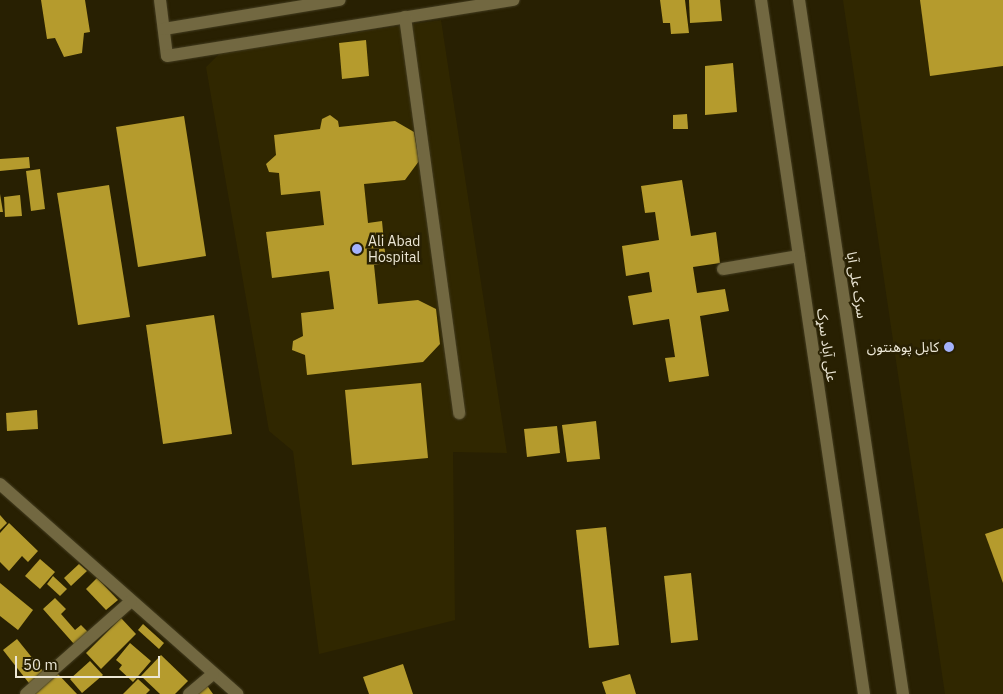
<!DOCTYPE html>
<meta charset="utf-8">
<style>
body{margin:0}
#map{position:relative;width:1003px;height:694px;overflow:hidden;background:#282002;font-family:"IBM Plex Sans","Noto Sans Arabic",sans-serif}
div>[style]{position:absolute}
.built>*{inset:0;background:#302700}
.building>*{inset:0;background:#b59b2d}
.roads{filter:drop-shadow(0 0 1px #433c20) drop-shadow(0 0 1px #433c20)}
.minor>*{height:12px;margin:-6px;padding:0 6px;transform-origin:6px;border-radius:6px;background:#726841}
.dots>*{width:14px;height:14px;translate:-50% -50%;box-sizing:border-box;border:2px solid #282002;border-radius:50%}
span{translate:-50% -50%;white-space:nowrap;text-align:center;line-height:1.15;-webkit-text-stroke:5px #282002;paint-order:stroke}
.poi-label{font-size:14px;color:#ebe6d5}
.left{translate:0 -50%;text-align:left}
.right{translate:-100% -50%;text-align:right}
.street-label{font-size:14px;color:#ebe6d5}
.scale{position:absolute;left:15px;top:656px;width:145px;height:22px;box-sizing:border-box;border:2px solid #ebe6d5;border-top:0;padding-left:6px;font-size:15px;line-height:18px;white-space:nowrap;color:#ebe6d5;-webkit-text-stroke:4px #282002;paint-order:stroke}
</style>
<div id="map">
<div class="built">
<i style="clip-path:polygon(843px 0,1003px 0,1003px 694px,945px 694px)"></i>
<i style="clip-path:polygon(441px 20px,507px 453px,453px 452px,455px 620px,319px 654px,293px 451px,269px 431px,206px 67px,221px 52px)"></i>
</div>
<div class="building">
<i style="clip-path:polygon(41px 0,85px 0,90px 32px,84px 33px,82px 53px,64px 57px,55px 38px,47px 39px)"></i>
<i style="clip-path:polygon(660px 0,685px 0,689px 33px,671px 34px,670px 23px,663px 23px)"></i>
<i style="clip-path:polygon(689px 0,720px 0,722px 21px,690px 23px)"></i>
<i style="clip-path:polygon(920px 0,1003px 0,1003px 66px,930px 76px)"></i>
<i style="clip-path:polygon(366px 40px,369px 76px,342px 79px,339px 43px)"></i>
<i style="clip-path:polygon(733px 63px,737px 112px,705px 115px,705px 66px)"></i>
<i style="clip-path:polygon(687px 114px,688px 129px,673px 129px,673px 115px)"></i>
<i style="clip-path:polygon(330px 115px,338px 121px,339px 127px,395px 121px,414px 132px,419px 161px,405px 180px,364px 184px,368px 223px,382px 221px,386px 263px,374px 265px,378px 304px,418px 300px,436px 309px,440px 344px,423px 362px,307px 375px,305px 355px,292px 350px,293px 341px,303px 336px,301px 313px,334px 309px,329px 271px,272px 278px,266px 232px,324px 225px,320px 191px,281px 195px,279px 173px,269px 172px,266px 164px,276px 155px,274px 135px,320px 129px,322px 119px)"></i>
<i style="clip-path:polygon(184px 116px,206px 256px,138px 267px,116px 127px)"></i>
<i style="clip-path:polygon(29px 157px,30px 168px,0 171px,0 159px)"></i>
<i style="clip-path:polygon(40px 169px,45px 209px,31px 211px,26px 171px)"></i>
<i style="clip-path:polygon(682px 180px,691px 236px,716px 232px,720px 263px,693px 267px,697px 293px,725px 289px,729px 311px,700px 316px,709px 376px,669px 382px,665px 358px,675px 357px,669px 319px,633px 325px,628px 296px,652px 292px,649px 272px,626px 276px,622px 246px,659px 240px,655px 212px,645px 213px,641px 186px)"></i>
<i style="clip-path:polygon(109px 185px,130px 317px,78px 325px,57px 193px)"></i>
<i style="clip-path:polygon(0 194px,3px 212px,0 212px)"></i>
<i style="clip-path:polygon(20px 195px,22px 216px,5px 217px,4px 197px)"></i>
<i style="clip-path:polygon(214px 315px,232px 434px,163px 444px,146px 325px)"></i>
<i style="clip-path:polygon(421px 383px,428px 458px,352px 465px,345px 390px)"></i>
<i style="clip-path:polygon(37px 410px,38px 429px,7px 431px,6px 413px)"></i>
<i style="clip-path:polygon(596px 421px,600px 459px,567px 462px,562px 425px)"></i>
<i style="clip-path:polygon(557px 426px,560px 453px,527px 457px,524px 429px)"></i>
<i style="clip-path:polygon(0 515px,7px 523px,0 530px)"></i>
<i style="clip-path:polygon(9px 523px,38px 551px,28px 562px,22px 556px,9px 571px,0 562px,0 533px)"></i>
<i style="clip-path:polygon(606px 527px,619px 645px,589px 648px,576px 530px)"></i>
<i style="clip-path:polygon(1003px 528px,1003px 583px,985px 534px)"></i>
<i style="clip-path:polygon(40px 559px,55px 572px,40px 589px,25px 576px)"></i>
<i style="clip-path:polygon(79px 564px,87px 571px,71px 586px,64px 578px)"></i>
<i style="clip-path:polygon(691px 573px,698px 640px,671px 643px,664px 576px)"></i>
<i style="clip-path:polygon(53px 576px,67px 589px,60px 596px,47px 584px)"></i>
<i style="clip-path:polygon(97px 578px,118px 600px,106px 610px,86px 589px)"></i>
<i style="clip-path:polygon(0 583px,33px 610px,18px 630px,0 616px)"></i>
<i style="clip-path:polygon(55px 598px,66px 609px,61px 614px,75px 630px,81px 625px,88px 632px,74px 644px,43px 609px)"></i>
<i style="clip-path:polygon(121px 618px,136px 634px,101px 669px,86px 653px)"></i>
<i style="clip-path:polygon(143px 624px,164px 643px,159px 649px,138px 630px)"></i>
<i style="clip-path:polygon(17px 639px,46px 675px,32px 687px,3px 650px)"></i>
<i style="clip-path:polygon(130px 643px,151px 661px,133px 682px,119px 669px,122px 665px,116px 660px)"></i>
<i style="clip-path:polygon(161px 655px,188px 681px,175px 694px,160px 694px,141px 676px)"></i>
<i style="clip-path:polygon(90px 661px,103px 675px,82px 693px,70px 679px)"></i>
<i style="clip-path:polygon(403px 664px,413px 694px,369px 694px,363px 677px)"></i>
<i style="clip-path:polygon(57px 673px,77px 694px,35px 694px)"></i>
<i style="clip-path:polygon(630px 674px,636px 694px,606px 694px,602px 682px)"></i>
<i style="clip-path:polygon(138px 679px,150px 690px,146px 694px,123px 694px)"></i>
<i style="clip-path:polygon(206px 684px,213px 694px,199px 694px,197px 691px)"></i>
</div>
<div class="roads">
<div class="minor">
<i style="left:160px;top:0;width:56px;rotate:82.9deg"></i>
<i style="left:167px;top:56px;width:351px;rotate:-9.2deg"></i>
<i style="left:761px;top:0;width:702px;rotate:81.56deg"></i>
<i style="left:799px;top:0;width:702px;rotate:81.48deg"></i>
<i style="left:405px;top:17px;width:400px;rotate:82.2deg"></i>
<i style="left:164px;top:29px;width:178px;rotate:-9.4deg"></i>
<i style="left:723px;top:269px;width:77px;rotate:-9.7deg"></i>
<i style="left:0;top:484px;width:317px;rotate:41.5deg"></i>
<i style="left:26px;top:694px;width:140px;rotate:-41.5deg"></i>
<i style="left:189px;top:694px;width:31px;rotate:-40deg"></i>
</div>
</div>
<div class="dots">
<i style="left:357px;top:249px;background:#a4b2fc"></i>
<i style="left:949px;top:347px;background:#a4b2fc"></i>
</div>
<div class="poi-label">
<span class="left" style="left:368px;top:249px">Ali Abad<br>Hospital</span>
<span class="right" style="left:939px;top:347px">کابل پوهنتون</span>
</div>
<div class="street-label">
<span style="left:857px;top:285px;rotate:81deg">سرک علی آبا</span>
<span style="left:827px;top:345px;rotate:82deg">علی آباد سړک</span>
</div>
<div class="scale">50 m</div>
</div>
